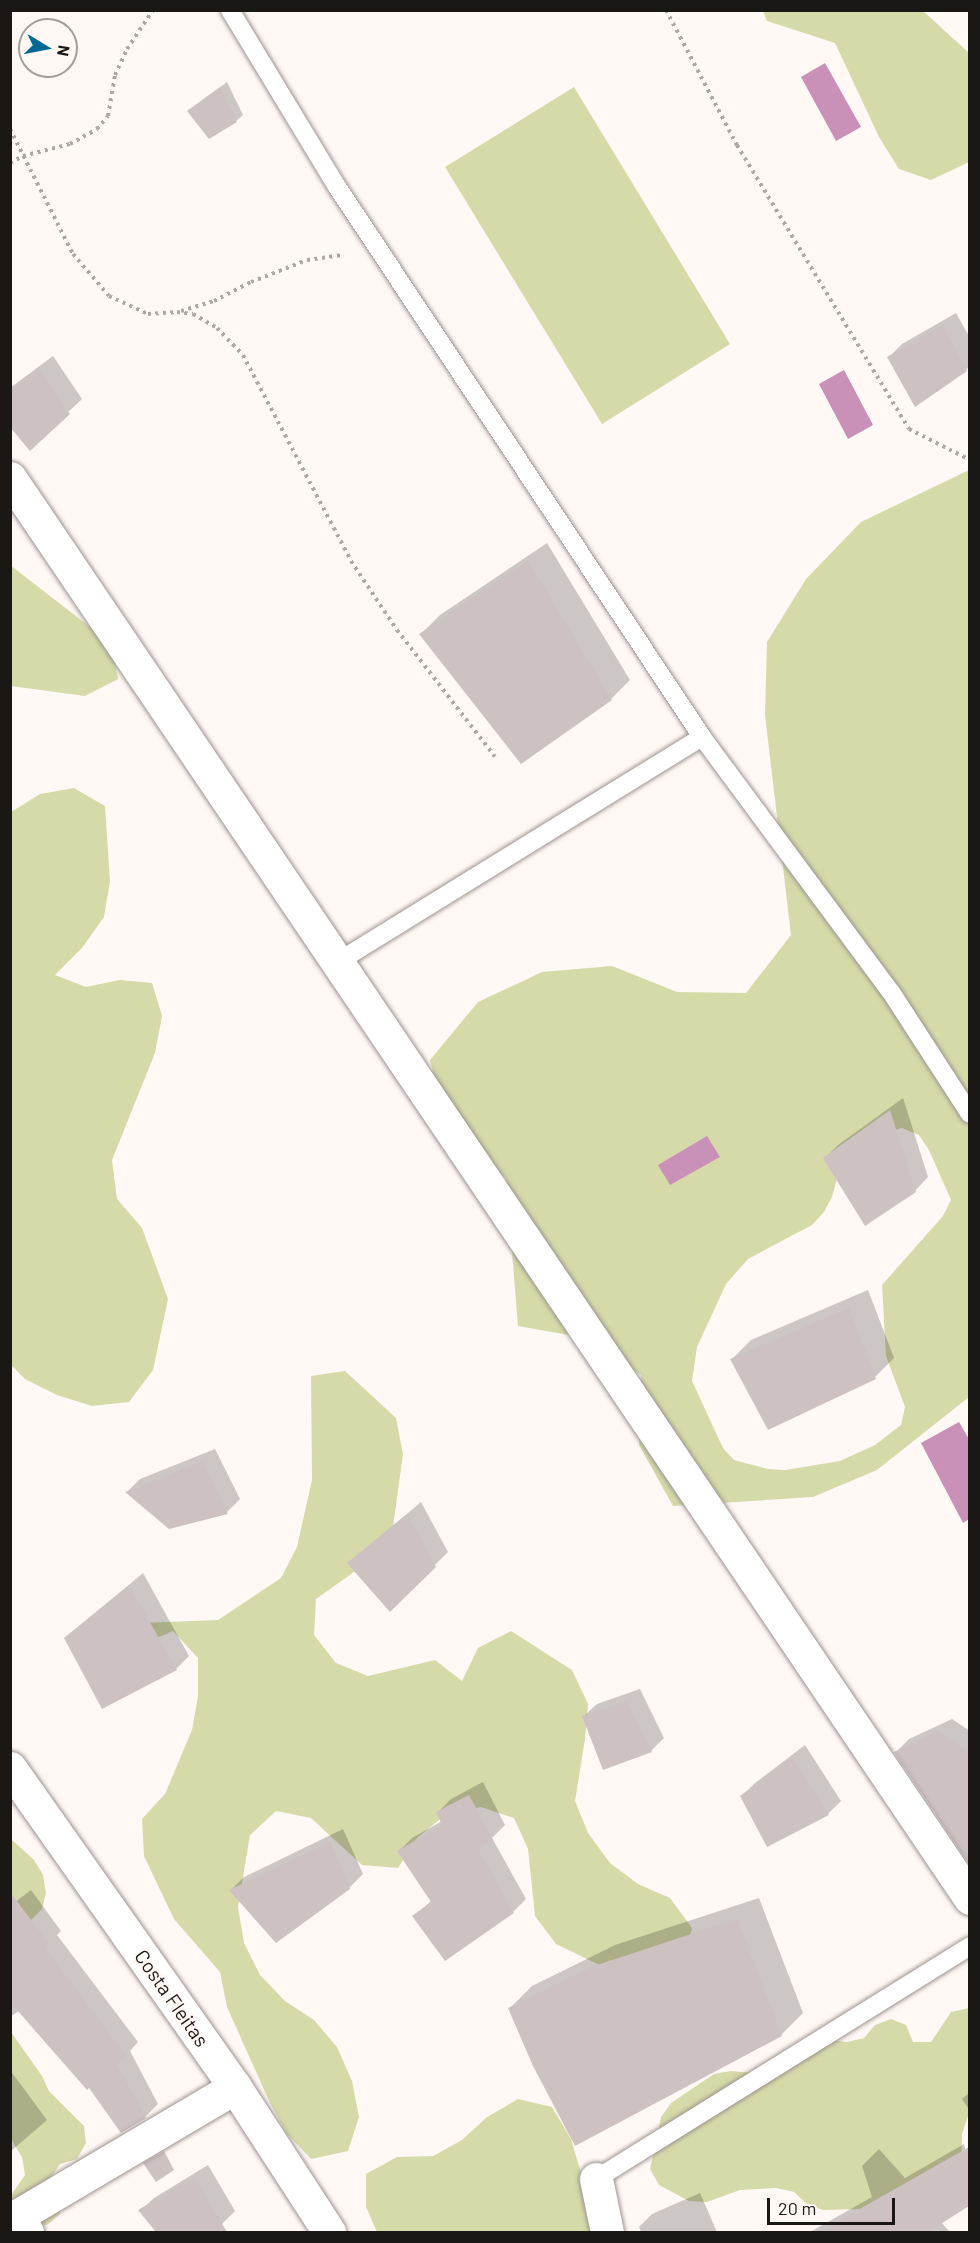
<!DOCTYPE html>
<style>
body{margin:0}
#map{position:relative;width:980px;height:2243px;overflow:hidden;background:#fff8f5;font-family:Barlow,sans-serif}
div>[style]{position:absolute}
.green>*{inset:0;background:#d6daa9}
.water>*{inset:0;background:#c990b8}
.shadow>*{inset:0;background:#0003}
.building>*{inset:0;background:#cdc1c2}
.path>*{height:4px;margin-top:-2px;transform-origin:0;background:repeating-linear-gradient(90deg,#aea8a5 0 3px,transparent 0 7.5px)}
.roads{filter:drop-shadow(0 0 2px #9d938f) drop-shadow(0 0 2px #9d938f)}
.service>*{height:18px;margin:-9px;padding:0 9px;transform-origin:9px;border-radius:9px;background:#fff}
.minor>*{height:33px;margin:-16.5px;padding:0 16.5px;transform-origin:16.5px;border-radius:16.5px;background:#fff}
.secondary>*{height:33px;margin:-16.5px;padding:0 16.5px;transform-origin:16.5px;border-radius:16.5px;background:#fff}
span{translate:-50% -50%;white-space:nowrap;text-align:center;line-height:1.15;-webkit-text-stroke:5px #fff8f5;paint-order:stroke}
.street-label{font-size:20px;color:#1b1715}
.frame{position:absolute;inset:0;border:12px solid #1b1715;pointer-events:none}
.north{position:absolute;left:18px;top:18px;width:60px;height:60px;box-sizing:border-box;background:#fff8f5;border:2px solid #a49e9b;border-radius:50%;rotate:100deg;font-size:16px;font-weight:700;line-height:24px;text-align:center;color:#1b1715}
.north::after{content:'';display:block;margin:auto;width:21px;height:27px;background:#036896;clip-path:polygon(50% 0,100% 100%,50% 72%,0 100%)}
.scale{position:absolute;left:767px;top:2198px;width:128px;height:27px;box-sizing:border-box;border:3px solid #1b1715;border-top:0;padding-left:8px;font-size:18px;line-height:21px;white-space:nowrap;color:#1b1715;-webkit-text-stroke:4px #fff8f5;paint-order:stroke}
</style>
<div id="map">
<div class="green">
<i style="clip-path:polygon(763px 11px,923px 11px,969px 53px,969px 162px,931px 180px,899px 169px,879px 137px,835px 43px,767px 21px)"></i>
<i style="clip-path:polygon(574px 87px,730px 344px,602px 424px,445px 167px)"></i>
<i style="clip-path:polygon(evenodd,969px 470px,969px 1397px,877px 1470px,813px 1497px,673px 1506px,639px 1445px,641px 1375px,585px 1338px,518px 1326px,506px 1178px,448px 1129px,430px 1060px,478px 1002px,542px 972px,612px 966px,677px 992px,746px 993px,791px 935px,765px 715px,767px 642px,806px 579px,861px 522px,969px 470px,902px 1128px,919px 1135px,929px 1150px,951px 1200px,943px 1216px,882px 1285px,886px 1356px,905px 1407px,901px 1425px,875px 1445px,840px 1461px,785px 1470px,768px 1469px,734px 1460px,723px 1448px,692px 1381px,697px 1347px,726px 1284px,748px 1259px,812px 1225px,824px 1212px,832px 1197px,841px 1163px,885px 1132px,902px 1128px)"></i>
<i style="clip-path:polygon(10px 565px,112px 644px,118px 679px,85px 696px,11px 686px)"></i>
<i style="clip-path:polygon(74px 788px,105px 806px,110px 881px,104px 917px,82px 948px,55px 975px,86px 987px,120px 980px,152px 983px,162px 1016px,155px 1053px,112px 1160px,117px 1199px,142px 1228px,168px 1299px,153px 1370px,129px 1402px,92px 1406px,57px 1395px,25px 1379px,10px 1364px,11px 812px,40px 794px)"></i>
<i style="clip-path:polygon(345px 1371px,396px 1418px,403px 1454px,393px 1527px,375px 1557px,316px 1599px,314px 1635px,336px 1663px,368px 1676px,435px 1660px,462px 1681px,478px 1648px,511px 1631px,572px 1670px,588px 1704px,585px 1739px,575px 1801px,588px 1833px,610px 1863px,638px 1884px,670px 1898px,692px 1928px,685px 1962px,620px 1975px,556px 1944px,535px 1916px,528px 1849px,514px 1818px,481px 1807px,445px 1815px,417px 1838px,398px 1868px,362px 1865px,311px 1818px,276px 1811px,250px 1835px,238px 1907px,244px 1943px,260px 1975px,285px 2001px,314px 2020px,337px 2047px,352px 2081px,359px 2117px,348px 2151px,311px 2159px,287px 2134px,270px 2103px,227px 2007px,220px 1972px,174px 1919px,144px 1856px,142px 1819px,165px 1794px,192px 1730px,198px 1696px,198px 1658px,173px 1631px,108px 1659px,114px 1624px,218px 1620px,281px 1578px,297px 1547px,312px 1480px,311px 1376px)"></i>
<i style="clip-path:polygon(10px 1838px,34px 1860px,43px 1875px,46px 1893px,42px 1909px,30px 1921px,11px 1918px)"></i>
<i style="clip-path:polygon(969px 2008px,969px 2113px,962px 2134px,961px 2172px,861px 2209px,823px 2210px,807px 2204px,794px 2192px,776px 2188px,740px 2190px,707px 2202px,689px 2201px,659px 2185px,650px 2169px,661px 2117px,671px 2103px,714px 2074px,731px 2071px,766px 2074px,830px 2040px,847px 2042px,864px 2038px,875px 2025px,891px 2019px,906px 2025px,913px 2042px,931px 2042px,951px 2012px)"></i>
<i style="clip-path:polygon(11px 2032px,42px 2076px,49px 2091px,84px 2126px,86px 2143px,77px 2159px,60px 2164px,50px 2179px,58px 2196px,60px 2214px,47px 2225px,13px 2221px,11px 2216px,11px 2195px,25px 2175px,22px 2157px,11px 2139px)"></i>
<i style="clip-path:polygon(518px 2099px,552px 2107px,571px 2139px,592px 2210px,596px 2232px,377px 2232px,366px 2207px,366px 2174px,397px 2157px,433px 2156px,462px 2140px,487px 2117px)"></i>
</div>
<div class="water">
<i style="clip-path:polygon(825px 63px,861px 127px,836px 141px,801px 77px)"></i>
<i style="clip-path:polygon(844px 370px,873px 425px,848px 439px,819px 384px)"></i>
<i style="clip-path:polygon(707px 1136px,720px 1157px,670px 1185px,658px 1165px)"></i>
<i style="clip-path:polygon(959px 1422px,970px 1441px,969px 1519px,963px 1523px,921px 1443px)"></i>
</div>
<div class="shadow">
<i style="clip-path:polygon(227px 82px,243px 115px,236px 121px,189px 111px)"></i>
<i style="clip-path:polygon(956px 313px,970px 338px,970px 366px,966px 370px,889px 357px,902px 344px)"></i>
<i style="clip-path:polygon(53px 356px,82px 399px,30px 448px,10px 424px,10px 388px)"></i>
<i style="clip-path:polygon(547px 543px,630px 680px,611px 699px,421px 634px,440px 615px)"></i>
<i style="clip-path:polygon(903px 1098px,928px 1177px,915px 1191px,825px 1158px,838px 1145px)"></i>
<i style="clip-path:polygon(868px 1290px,894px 1358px,875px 1377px,732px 1359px,751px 1340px)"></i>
<i style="clip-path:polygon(215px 1449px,240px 1499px,227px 1512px,127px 1492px,140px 1479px)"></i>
<i style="clip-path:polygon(421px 1502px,448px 1552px,390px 1610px,349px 1563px)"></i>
<i style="clip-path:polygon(143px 1573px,189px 1656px,176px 1669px,66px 1638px)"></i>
<i style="clip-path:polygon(640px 1689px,664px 1738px,651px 1751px,583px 1717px,597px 1704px)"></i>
<i style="clip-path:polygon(952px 1719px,970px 1731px,970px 1836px,958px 1844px,896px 1752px,909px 1739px)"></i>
<i style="clip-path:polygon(805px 1745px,841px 1801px,828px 1814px,742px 1796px,755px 1783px)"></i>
<i style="clip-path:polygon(483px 1782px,505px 1825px,492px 1838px,526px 1899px,513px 1912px,414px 1917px,432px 1900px,399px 1851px,412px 1838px,442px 1821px,438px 1812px,451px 1799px)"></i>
<i style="clip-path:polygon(343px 1829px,363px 1874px,349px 1888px,231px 1890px,244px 1877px)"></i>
<i style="clip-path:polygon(31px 1890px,61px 1931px,57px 1935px,138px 2042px,130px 2051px,158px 2104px,145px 2117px,89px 2086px,20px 2010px,10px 2017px,10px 1906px)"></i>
<i style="clip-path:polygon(759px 1898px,803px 2013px,781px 2035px,510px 2008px,532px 1986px,615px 1945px)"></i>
<i style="clip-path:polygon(10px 2070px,47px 2120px,10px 2152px)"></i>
<i style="clip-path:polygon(970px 2092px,970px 2111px,962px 2099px)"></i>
<i style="clip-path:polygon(964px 2144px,970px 2172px,970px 2200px,941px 2222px,950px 2232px,810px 2232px,872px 2197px,862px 2166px,879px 2149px,905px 2178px)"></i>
<i style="clip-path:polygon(208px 2165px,235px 2211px,222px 2224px,208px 2232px,158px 2232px,140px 2211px,154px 2198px)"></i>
<i style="clip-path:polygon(700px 2193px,717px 2232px,641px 2232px,639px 2227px,652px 2214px)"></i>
</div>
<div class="building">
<i style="clip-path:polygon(220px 87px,237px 122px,209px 139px,187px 111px)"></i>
<i style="clip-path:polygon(943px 325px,967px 371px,915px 407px,887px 357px)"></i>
<i style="clip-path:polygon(39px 368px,70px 414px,30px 451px,10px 427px,10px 389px)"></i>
<i style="clip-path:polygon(528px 561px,612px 700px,521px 764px,419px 634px)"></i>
<i style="clip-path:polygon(890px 1110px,916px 1192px,865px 1226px,823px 1158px)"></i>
<i style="clip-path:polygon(849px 1308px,876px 1379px,768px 1430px,730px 1359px)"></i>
<i style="clip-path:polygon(202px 1462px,228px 1514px,169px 1529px,125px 1492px)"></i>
<i style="clip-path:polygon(407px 1514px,436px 1567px,390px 1612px,347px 1563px)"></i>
<i style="clip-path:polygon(129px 1585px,177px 1670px,102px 1709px,64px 1638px)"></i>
<i style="clip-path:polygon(627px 1702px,652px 1752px,603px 1770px,582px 1716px)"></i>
<i style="clip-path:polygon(938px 1731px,969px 1753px,969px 1864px,894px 1752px)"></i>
<i style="clip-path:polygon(792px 1757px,829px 1815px,767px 1847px,740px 1796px)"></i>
<i style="clip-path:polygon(469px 1795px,493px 1840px,478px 1849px,514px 1913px,445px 1961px,412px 1916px,431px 1902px,397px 1851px,442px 1825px,436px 1812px)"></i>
<i style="clip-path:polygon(330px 1842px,350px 1889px,276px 1943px,229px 1890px)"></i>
<i style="clip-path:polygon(10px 1892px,50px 1945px,45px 1948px,126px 2056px,117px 2064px,146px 2118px,121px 2133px,89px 2088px,87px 2090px,10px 2002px)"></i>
<i style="clip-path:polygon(737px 1919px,782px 2036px,575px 2146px,533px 2066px,508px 2008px,591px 1967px)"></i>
<i style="clip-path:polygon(969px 2147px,969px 2206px,928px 2232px,819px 2232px)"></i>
<i style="clip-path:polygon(164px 2151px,174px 2170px,156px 2182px,143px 2163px)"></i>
<i style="clip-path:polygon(194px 2177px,227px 2232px,156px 2232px,138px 2210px)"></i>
</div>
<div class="path">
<i style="left:666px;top:10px;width:153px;rotate:62.3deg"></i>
<i style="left:737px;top:145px;width:332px;rotate:58.8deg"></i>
<i style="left:909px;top:429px;width:68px;rotate:26.9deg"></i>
<i style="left:10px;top:129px;width:140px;rotate:63.3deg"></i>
<i style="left:73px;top:254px;width:55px;rotate:49.4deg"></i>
<i style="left:109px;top:296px;width:43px;rotate:24.8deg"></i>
<i style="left:148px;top:314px;width:29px;rotate:-4deg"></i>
<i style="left:177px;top:312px;width:16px;rotate:7deg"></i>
<i style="left:193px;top:314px;width:28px;rotate:30deg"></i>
<i style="left:217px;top:328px;width:37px;rotate:46deg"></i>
<i style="left:243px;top:355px;width:233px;rotate:62.3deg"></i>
<i style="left:351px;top:561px;width:83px;rotate:56.3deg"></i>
<i style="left:397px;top:630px;width:160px;rotate:52.3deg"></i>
<i style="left:10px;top:163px;width:15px;rotate:-28deg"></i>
<i style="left:23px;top:156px;width:49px;rotate:-14.3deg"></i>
<i style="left:70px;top:144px;width:31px;rotate:-29deg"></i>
<i style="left:97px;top:129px;width:17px;rotate:-50deg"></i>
<i style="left:108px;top:116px;width:42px;rotate:-80.3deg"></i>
<i style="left:115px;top:75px;width:29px;rotate:-65deg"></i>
<i style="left:127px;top:49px;width:47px;rotate:-56.3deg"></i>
<i style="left:181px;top:311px;width:34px;rotate:-17deg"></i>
<i style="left:214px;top:301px;width:42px;rotate:-27.2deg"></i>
<i style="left:251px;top:282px;width:60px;rotate:-21.4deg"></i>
<i style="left:307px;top:260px;width:37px;rotate:-8deg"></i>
</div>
<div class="roads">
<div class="service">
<i style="left:230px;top:10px;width:205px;rotate:58.8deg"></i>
<i style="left:336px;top:185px;width:662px;rotate:56.45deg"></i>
<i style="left:702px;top:737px;width:317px;rotate:53.5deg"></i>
<i style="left:891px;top:992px;width:145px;rotate:57.1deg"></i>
<i style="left:336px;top:963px;width:430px;rotate:-31.7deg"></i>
<i style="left:596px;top:2179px;width:441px;rotate:-31.9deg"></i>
</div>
<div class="minor">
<i style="left:10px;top:478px;width:1714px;rotate:55.94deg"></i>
<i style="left:596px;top:2179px;width:54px;rotate:78.3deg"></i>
<i style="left:27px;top:2232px;width:19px;rotate:-122deg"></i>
<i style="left:17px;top:2216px;width:253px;rotate:-30.6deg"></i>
</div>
<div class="secondary">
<i style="left:10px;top:1768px;width:390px;rotate:54.8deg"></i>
<i style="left:235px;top:2087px;width:173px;rotate:57deg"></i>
</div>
</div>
<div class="street-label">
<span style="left:172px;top:1998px;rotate:55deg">Costa Fleitas</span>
</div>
<div class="frame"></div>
<div class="north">N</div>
<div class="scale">20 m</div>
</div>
